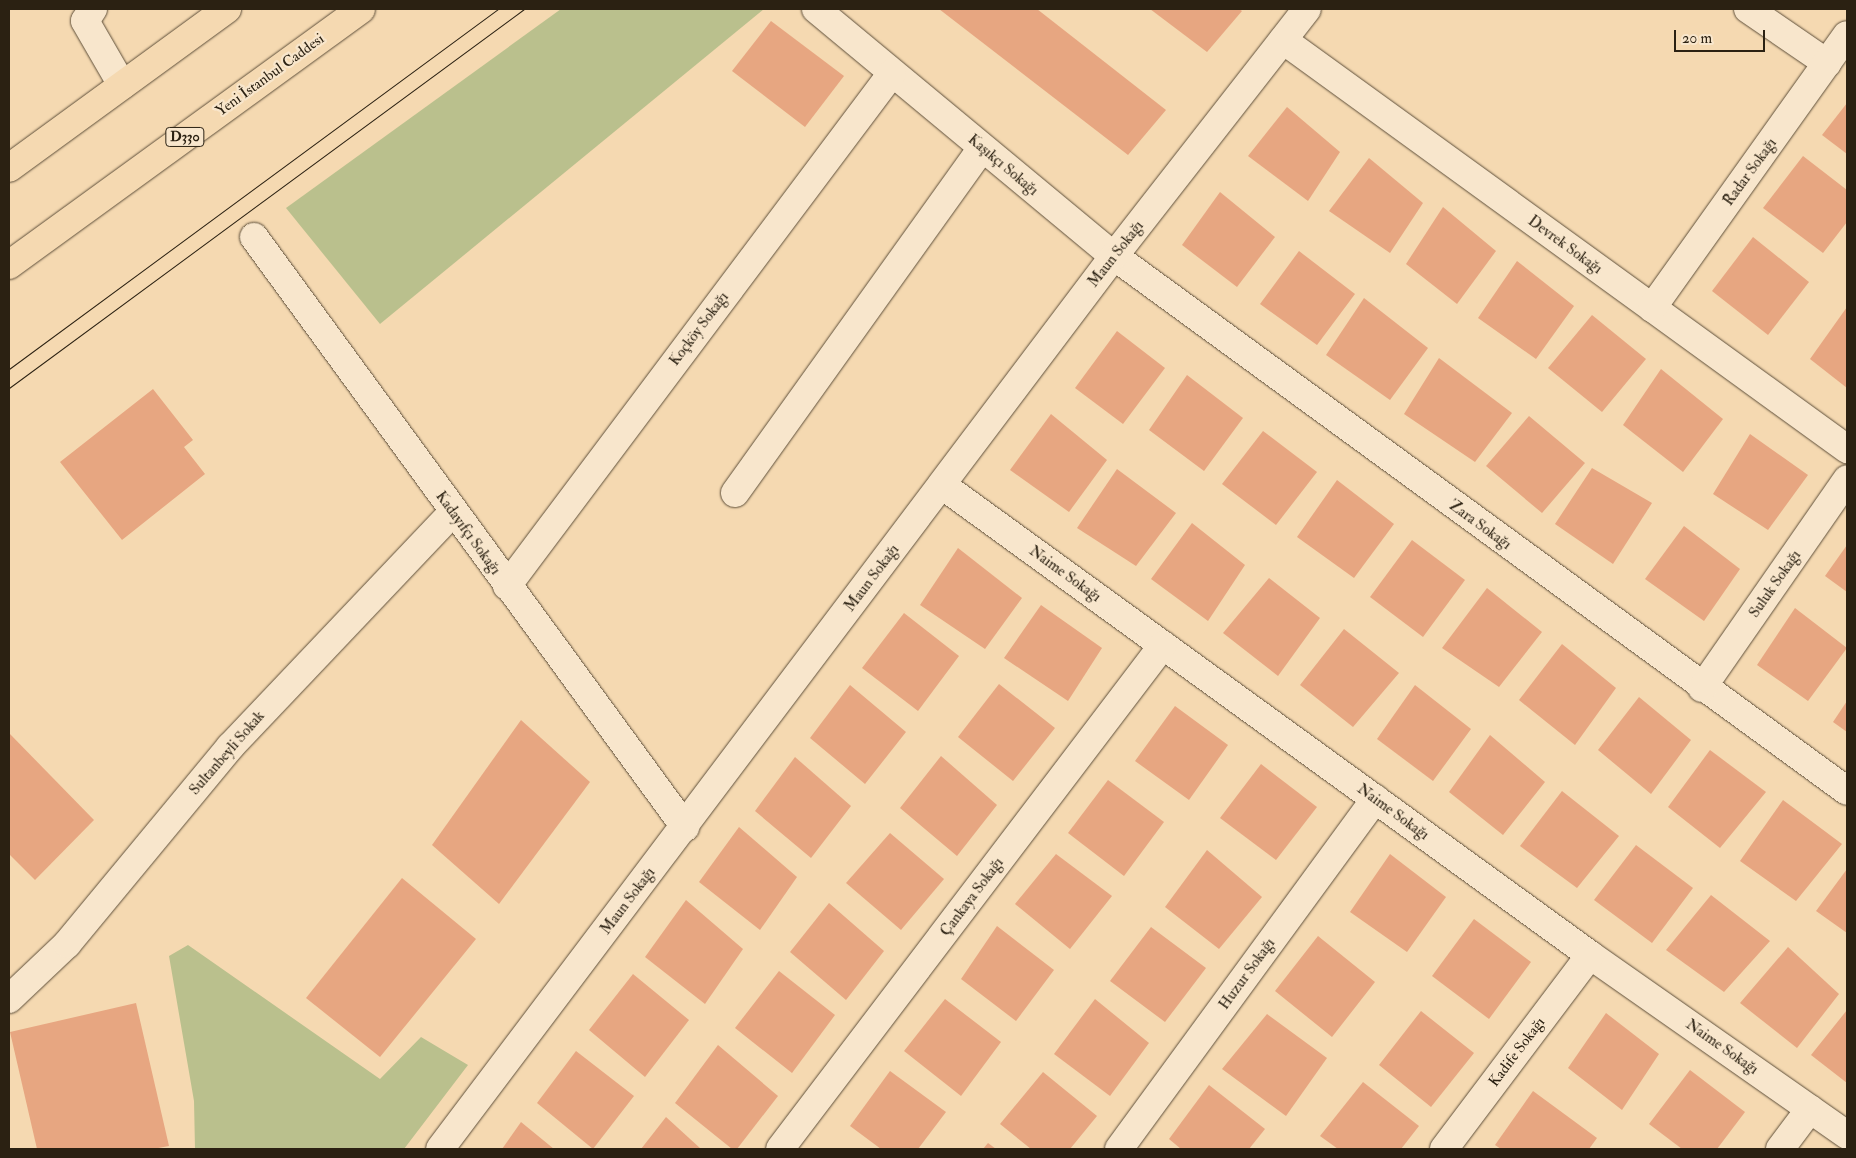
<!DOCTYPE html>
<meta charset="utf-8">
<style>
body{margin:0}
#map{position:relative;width:1856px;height:1158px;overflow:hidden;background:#f5d9b1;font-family:"IM FELL Double Pica",serif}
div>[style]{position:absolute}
.green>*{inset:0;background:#bac08d}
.building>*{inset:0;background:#e7a681}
.roads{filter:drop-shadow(0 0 1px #5e4f3a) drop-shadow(0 0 1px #5e4f3a)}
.minor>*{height:28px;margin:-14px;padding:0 14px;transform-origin:14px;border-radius:14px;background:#f8e6cc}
.highway>*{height:28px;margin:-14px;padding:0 14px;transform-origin:14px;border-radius:14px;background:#f5d9b1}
.tram>*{height:1px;margin:-0.5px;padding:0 0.5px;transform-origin:0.5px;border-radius:0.5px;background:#2b2112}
span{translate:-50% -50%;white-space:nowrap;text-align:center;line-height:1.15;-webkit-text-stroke:4.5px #f8e6cc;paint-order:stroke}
.shield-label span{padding:1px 4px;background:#f8e6cc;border:1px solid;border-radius:4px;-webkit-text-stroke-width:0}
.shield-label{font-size:14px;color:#2b2112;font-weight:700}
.street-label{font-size:15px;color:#2b2112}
.frame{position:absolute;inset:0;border:10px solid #2b2112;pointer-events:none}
.scale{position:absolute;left:1674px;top:30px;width:91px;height:22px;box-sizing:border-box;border:2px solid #2b2112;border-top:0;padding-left:6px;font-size:15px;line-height:18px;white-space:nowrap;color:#2b2112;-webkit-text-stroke:4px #f8e6cc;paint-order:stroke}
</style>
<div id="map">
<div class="green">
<i style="clip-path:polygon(561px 9px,764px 9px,380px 324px,286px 208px)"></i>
<i style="clip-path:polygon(188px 945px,380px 1079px,421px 1037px,468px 1065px,404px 1149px,195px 1149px,194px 1101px,169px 956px)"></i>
</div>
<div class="building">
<i style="clip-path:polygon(939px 9px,1037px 9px,1166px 110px,1128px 155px)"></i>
<i style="clip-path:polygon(1150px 9px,1239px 9px,1242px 11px,1207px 52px)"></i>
<i style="clip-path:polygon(771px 21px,844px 76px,805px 127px,732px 71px)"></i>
<i style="clip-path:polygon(1847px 103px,1847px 154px,1822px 135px)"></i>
<i style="clip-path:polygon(1287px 107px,1340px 152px,1308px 201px,1248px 156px)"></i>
<i style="clip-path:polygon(1803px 156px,1847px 190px,1847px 222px,1823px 253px,1763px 208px)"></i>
<i style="clip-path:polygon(1369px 158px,1423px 203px,1390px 253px,1329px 211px)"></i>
<i style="clip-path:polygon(1220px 192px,1275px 237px,1237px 287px,1182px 245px)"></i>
<i style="clip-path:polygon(1443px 207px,1496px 251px,1457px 304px,1406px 264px)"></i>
<i style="clip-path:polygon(1753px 237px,1809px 282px,1768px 335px,1712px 291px)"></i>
<i style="clip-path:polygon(1299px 251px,1355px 294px,1317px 345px,1260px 304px)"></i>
<i style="clip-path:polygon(1517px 261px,1574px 306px,1536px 359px,1478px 318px)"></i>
<i style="clip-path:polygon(1364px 298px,1428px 348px,1390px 400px,1326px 355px)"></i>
<i style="clip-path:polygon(1847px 307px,1847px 388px,1810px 359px)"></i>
<i style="clip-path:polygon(1592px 315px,1646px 359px,1602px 412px,1548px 368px)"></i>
<i style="clip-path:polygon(1117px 331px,1165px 368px,1123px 424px,1075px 388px)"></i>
<i style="clip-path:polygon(1439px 358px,1512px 413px,1475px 462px,1404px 414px)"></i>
<i style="clip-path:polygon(1661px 369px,1723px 419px,1683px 472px,1623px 425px)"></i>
<i style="clip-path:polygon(1187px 375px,1243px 418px,1204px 471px,1149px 430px)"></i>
<i style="clip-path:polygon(153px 389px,193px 440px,184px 447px,205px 474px,122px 540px,60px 462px)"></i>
<i style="clip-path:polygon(1051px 414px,1107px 460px,1069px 512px,1010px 470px)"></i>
<i style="clip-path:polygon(1529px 416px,1585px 463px,1542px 513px,1486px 466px)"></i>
<i style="clip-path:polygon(1263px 431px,1317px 472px,1276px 525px,1222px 484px)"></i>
<i style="clip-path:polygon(1750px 434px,1808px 475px,1768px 530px,1713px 494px)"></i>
<i style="clip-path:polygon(1592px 468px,1652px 503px,1613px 564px,1555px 524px)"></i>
<i style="clip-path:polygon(1117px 469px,1176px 513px,1136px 566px,1077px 528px)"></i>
<i style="clip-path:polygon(1337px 480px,1394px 524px,1354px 578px,1297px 537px)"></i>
<i style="clip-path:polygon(1192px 523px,1245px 565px,1208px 621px,1151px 579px)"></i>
<i style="clip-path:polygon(1684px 526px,1740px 569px,1704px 621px,1645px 579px)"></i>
<i style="clip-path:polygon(1412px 540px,1465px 580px,1423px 637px,1370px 597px)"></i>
<i style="clip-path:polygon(1847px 545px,1847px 592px,1825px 576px)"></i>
<i style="clip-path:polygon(958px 548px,1022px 598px,985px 649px,920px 605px)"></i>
<i style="clip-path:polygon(1269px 578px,1320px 618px,1278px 676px,1223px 633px)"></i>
<i style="clip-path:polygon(1487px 588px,1542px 632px,1499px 687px,1442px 648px)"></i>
<i style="clip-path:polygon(1041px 605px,1102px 648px,1068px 701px,1004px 658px)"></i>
<i style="clip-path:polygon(1795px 608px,1847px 648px,1808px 701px,1757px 665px)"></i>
<i style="clip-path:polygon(904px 613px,959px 656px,918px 711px,862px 668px)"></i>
<i style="clip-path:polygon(1344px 629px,1399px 673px,1353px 727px,1300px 685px)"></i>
<i style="clip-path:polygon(1562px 644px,1616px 688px,1575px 745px,1519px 700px)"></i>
<i style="clip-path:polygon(999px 684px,1055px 728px,1013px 781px,958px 737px)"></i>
<i style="clip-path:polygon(850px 685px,906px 732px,865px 784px,810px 738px)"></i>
<i style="clip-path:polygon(1415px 685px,1471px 729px,1433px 781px,1377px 739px)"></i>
<i style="clip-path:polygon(1639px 697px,1691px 740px,1651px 794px,1598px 750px)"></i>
<i style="clip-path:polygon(1847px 701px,1847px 732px,1833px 722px)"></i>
<i style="clip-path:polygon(1175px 706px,1228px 745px,1189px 800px,1135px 761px)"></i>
<i style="clip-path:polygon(521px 720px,590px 782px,499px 904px,432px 845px)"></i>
<i style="clip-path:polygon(9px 733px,94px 820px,35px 880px,9px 854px)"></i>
<i style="clip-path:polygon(1490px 735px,1545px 782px,1503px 835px,1449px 792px)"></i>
<i style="clip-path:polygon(1710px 750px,1766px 792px,1720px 848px,1668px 807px)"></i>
<i style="clip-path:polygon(941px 756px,997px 805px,957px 856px,900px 808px)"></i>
<i style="clip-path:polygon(795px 757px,851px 806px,811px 858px,755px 811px)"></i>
<i style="clip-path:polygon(1261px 764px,1317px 807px,1276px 860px,1220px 818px)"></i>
<i style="clip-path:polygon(1108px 780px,1164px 822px,1124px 876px,1068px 833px)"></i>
<i style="clip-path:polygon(1562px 791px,1619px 836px,1577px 888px,1520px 846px)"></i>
<i style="clip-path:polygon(1783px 800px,1842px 844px,1796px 901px,1740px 861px)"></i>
<i style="clip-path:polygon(739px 827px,797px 877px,760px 930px,699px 882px)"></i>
<i style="clip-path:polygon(890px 833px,944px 879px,901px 930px,846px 883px)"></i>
<i style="clip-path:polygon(1636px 845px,1693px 888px,1652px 943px,1594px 900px)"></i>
<i style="clip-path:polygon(1207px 850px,1262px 897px,1219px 949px,1165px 907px)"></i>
<i style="clip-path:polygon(1056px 854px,1112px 896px,1070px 949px,1015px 904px)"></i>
<i style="clip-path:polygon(1390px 854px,1446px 897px,1407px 952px,1350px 912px)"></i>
<i style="clip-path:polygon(1847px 869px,1847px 933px,1816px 911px)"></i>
<i style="clip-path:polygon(402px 878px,476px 939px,380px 1057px,306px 998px)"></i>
<i style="clip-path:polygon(1711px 895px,1770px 941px,1724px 992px,1666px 950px)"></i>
<i style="clip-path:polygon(686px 900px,743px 949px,705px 1004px,645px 957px)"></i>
<i style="clip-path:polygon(829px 903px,884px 951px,846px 1000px,790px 952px)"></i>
<i style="clip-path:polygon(1474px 919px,1531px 962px,1489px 1019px,1432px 976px)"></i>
<i style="clip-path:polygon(997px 926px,1054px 970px,1016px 1021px,961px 979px)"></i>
<i style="clip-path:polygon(1151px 927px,1206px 968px,1165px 1022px,1110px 981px)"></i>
<i style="clip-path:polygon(1318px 936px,1375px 982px,1332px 1037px,1275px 991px)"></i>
<i style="clip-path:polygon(1788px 947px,1839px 994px,1797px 1048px,1740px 1003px)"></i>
<i style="clip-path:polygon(779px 971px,835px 1015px,792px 1073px,735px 1028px)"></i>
<i style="clip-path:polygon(633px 974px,689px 1020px,645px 1077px,589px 1030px)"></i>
<i style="clip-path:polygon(945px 999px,1001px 1042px,961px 1096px,904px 1051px)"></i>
<i style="clip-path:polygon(1095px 999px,1149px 1043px,1110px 1096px,1054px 1054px)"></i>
<i style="clip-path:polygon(136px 1003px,169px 1146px,153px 1149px,37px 1149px,10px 1032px)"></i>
<i style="clip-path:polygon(1847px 1010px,1847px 1083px,1811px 1055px)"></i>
<i style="clip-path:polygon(1421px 1011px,1474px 1053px,1431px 1107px,1379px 1065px)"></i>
<i style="clip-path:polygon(1606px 1013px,1659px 1054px,1622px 1110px,1568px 1068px)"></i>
<i style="clip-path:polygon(1267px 1014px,1327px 1058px,1286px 1116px,1222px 1069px)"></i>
<i style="clip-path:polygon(718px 1045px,778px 1096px,737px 1149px,732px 1149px,675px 1103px)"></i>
<i style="clip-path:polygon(576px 1051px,634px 1096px,593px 1149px,537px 1103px)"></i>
<i style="clip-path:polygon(1690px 1070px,1745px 1112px,1717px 1149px,1682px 1149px,1649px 1124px)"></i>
<i style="clip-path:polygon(890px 1071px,946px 1112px,918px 1149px,881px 1149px,850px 1126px)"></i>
<i style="clip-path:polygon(1043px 1072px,1097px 1116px,1070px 1149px,1031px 1149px,1000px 1124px)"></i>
<i style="clip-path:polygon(1363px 1082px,1419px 1126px,1401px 1149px,1338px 1149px,1320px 1136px)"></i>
<i style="clip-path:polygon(1209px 1085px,1265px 1129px,1249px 1149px,1181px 1149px,1169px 1139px)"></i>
<i style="clip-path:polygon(1533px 1091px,1597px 1138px,1589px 1149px,1501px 1149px,1495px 1145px)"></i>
<i style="clip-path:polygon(666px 1117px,701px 1149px,641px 1149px)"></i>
<i style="clip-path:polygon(521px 1122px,554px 1149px,502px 1149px)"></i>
<i style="clip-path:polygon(988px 1143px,996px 1149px,983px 1149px)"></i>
</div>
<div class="roads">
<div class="minor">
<i style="left:93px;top:9px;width:14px;rotate:124deg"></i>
<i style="left:85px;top:21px;width:74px;rotate:60deg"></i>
<i style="left:816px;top:9px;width:387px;rotate:39.7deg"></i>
<i style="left:1114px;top:256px;width:907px;rotate:36.12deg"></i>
<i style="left:1748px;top:9px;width:96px;rotate:34.4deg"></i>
<i style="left:1283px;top:40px;width:697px;rotate:35.95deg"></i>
<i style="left:254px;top:237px;width:731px;rotate:53.85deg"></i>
<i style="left:1652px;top:308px;width:335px;rotate:-54.5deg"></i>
<i style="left:942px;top:485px;width:801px;rotate:35.95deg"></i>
<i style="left:1590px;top:955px;width:314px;rotate:35deg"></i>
<i style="left:735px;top:493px;width:424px;rotate:-54.4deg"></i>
<i style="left:507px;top:586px;width:641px;rotate:-53.11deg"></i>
<i style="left:1702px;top:688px;width:254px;rotate:-55.2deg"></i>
<i style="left:9px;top:999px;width:80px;rotate:-43.5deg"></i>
<i style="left:67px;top:944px;width:256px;rotate:-50.4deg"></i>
<i style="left:230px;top:747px;width:324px;rotate:-46.5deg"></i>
<i style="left:440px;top:1149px;width:1119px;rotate:-52.96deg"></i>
<i style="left:1114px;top:256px;width:313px;rotate:-52deg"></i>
<i style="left:780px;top:1149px;width:633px;rotate:-52.77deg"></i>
<i style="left:1119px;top:1149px;width:434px;rotate:-53.8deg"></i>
<i style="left:1444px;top:1149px;width:243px;rotate:-53deg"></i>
<i style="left:1780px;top:1149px;width:50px;rotate:-53.1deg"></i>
</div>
<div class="highway">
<i style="left:9px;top:168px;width:270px;rotate:-36.1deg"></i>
<i style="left:9px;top:265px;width:435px;rotate:-36deg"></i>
</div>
</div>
<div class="tram">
<i style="left:9px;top:369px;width:607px;rotate:-36.36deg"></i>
<i style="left:9px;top:388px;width:639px;rotate:-36.35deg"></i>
</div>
<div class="shield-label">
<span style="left:185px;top:137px">D330</span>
</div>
<div class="street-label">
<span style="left:270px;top:75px;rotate:-36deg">Yeni İstanbul Caddesi</span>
<span style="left:1003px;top:165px;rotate:40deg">Kaşıkçı Sokağı</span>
<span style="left:1750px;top:172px;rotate:-54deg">Radar Sokağı</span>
<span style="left:1565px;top:245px;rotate:36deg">Devrek Sokağı</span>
<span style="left:1116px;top:254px;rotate:-52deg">Maun Sokağı</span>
<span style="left:699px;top:329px;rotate:-53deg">Koçköy Sokağı</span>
<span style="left:1480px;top:525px;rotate:36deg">Zara Sokağı</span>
<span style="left:468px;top:533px;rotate:54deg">Kadayıfçı Sokağı</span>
<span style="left:1065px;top:574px;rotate:36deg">Naime Sokağı</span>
<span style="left:872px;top:578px;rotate:-53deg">Maun Sokağı</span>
<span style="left:1775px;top:584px;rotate:-55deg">Suluk Sokağı</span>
<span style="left:227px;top:753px;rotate:-49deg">Sultanbeyli Sokak</span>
<span style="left:1393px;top:812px;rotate:36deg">Naime Sokağı</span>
<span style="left:972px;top:897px;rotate:-53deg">Çankaya Sokağı</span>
<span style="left:628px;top:901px;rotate:-53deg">Maun Sokağı</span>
<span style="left:1247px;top:974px;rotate:-54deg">Huzur Sokağı</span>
<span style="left:1722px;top:1047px;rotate:35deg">Naime Sokağı</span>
<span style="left:1517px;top:1052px;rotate:-53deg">Kadife Sokağı</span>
</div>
<div class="frame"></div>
<div class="scale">20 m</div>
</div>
